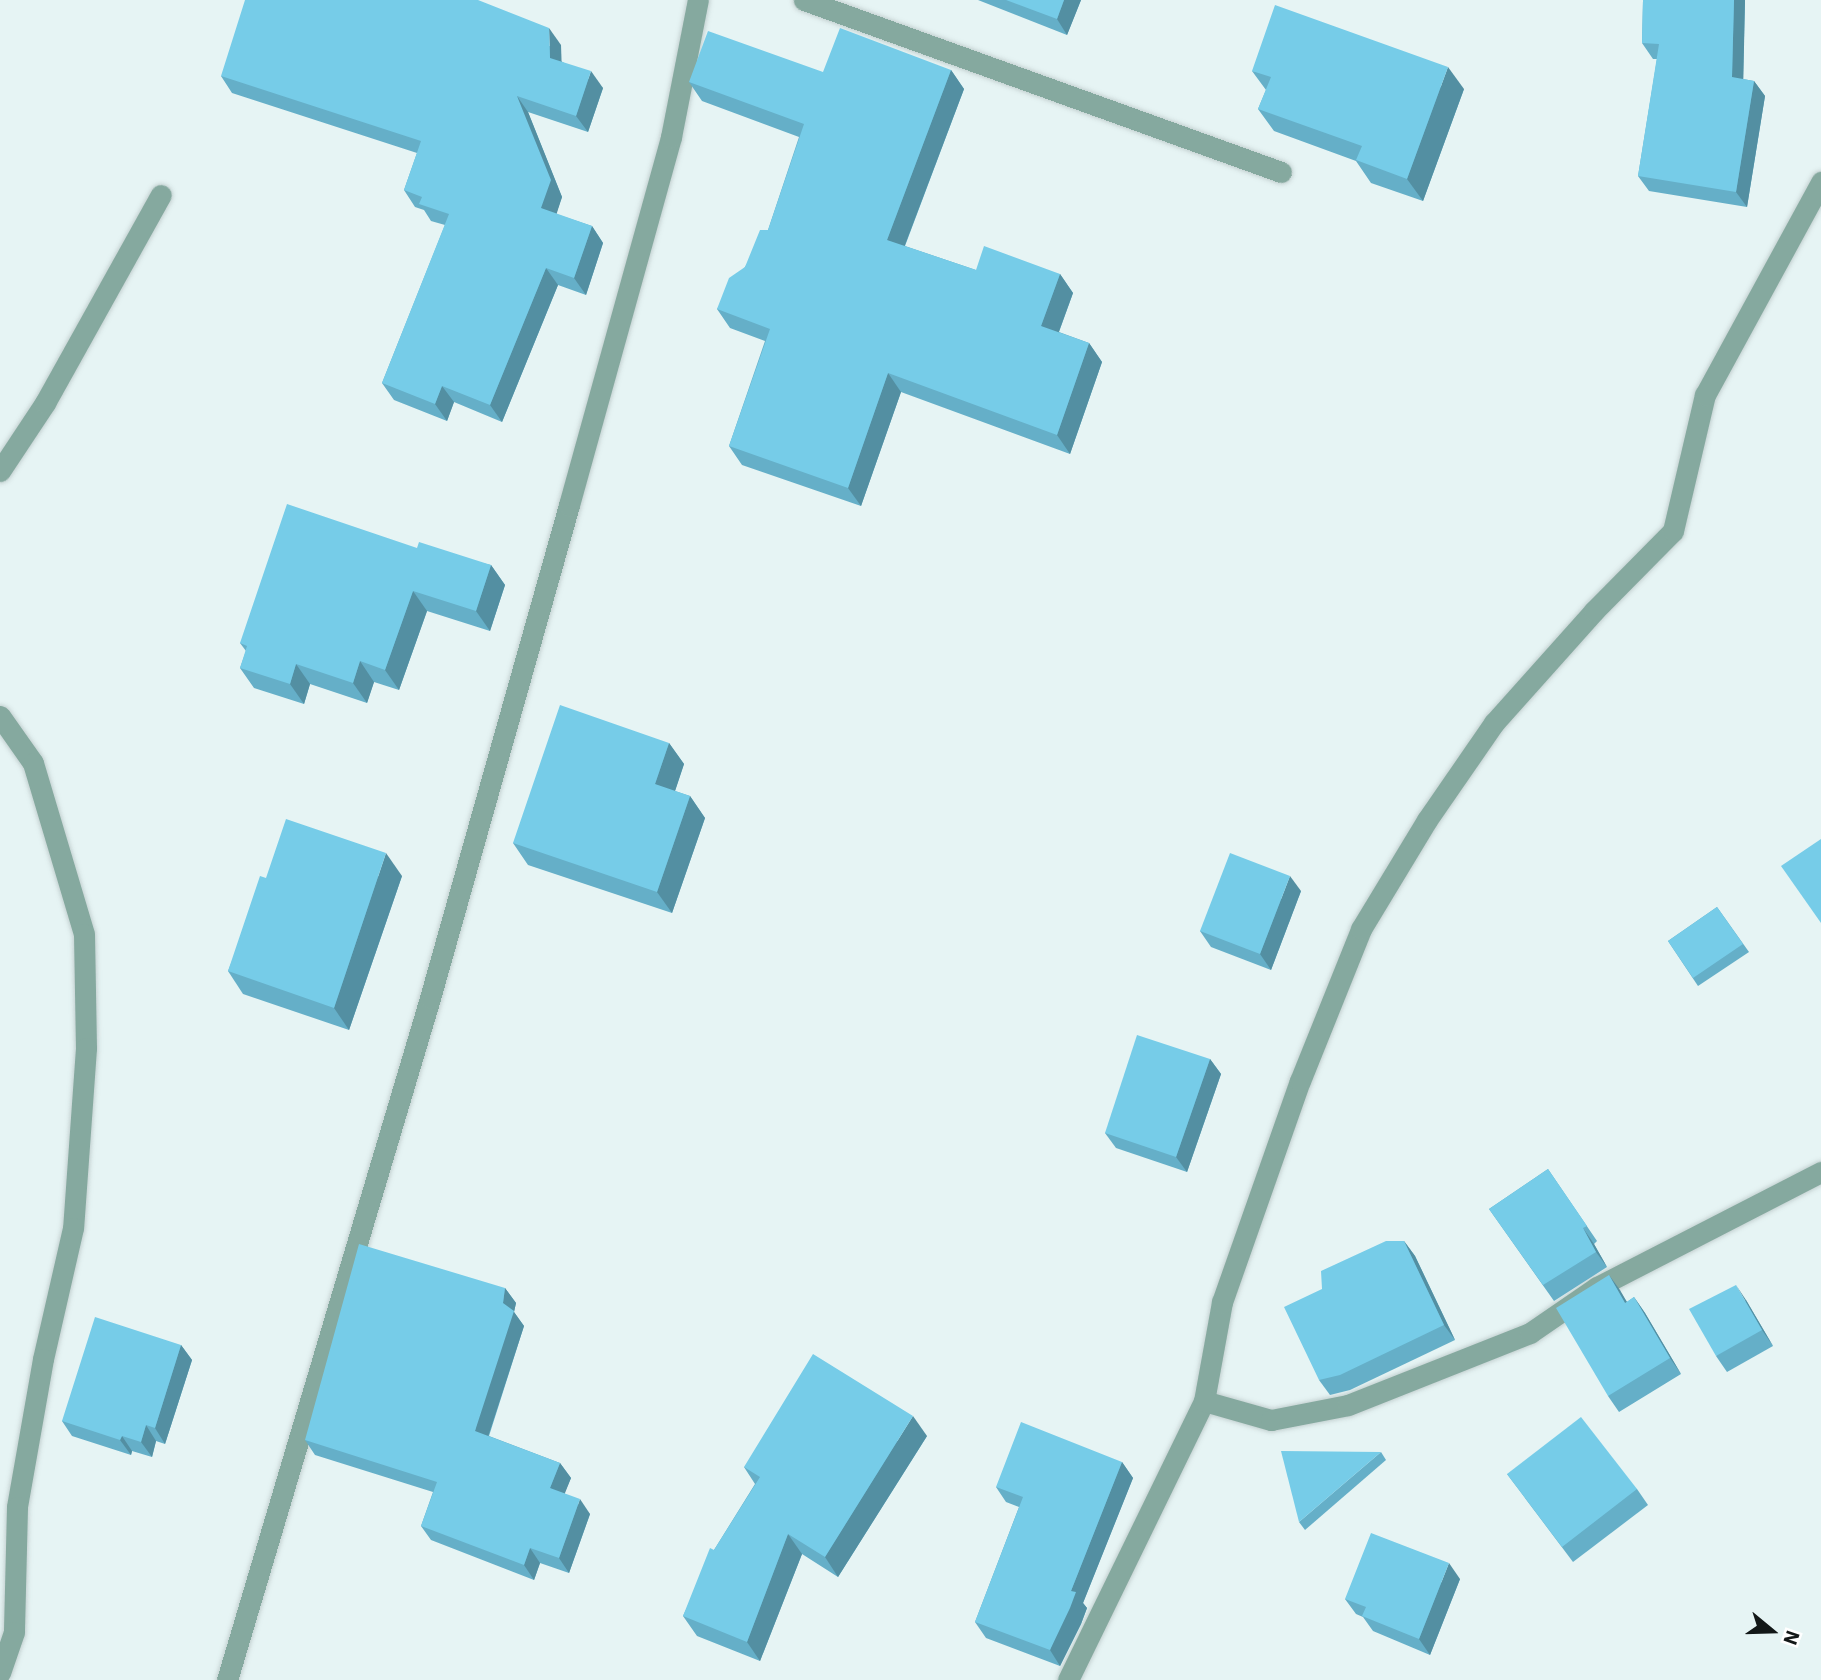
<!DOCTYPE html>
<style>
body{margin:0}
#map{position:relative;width:1821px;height:1680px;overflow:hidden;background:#e6f4f4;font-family:"IBM Plex Sans",sans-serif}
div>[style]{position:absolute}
.roads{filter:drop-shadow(0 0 2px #c4d1d1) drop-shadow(0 0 2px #c4d1d1)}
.minor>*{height:21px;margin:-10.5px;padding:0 10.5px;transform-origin:10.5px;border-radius:10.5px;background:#85a99f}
.wall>*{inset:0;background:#65afc8}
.shaded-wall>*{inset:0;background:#538fa2}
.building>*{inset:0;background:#76cce8}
span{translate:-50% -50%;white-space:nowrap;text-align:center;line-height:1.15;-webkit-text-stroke:6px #fff;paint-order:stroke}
.north{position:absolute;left:1737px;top:1596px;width:70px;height:70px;-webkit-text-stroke:5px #fff;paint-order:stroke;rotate:109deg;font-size:19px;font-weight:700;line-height:28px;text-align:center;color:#121717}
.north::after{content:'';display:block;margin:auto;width:24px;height:32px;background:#121717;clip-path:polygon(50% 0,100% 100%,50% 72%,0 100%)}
</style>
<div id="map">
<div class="roads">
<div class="minor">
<i style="left:804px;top:0;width:507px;rotate:19.83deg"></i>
<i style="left:0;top:471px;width:82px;rotate:-56.5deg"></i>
<i style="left:45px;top:403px;width:238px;rotate:-60.9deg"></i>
<i style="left:0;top:716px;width:57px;rotate:54.9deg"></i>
<i style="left:33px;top:763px;width:178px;rotate:73.4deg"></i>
<i style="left:84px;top:934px;width:114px;rotate:89deg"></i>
<i style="left:86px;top:1048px;width:180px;rotate:94.1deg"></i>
<i style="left:73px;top:1228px;width:134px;rotate:102.9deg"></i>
<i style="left:43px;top:1359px;width:150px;rotate:100deg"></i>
<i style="left:17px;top:1507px;width:125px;rotate:91.4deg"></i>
<i style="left:14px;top:1632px;width:43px;rotate:108.9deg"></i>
<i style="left:1204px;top:1401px;width:101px;rotate:-79.7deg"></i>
<i style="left:1222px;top:1302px;width:234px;rotate:-70.6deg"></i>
<i style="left:1300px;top:1081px;width:164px;rotate:-68.1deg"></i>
<i style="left:1361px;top:929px;width:127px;rotate:-58.8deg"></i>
<i style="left:1427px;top:820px;width:118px;rotate:-55.4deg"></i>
<i style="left:1494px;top:723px;width:150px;rotate:-48.2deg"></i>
<i style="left:1594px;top:611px;width:112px;rotate:-45.4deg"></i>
<i style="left:1673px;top:531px;width:140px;rotate:-76.8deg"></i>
<i style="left:1705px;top:395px;width:243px;rotate:-61.4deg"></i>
<i style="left:227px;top:1680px;width:712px;rotate:-73.42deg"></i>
<i style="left:430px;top:998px;width:512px;rotate:-74.25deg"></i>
<i style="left:569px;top:505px;width:382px;rotate:-74.5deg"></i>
<i style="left:671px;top:137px;width:140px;rotate:-78.9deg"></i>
<i style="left:1068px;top:1680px;width:310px;rotate:-64deg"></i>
<i style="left:1204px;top:1401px;width:70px;rotate:15.8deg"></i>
<i style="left:1271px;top:1420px;width:78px;rotate:-11deg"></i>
<i style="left:1348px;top:1405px;width:196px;rotate:-21.6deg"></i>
<i style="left:1530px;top:1333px;width:81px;rotate:-34.5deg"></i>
<i style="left:1597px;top:1287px;width:252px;rotate:-27.2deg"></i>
</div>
</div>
<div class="wall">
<i style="clip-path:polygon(978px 0,1081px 0,1067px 35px)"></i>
<i style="clip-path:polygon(1643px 0,1745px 0,1743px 79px,1754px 81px,1765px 96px,1747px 207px,1649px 191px,1638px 176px,1657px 59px,1653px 59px,1642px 43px)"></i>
<i style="clip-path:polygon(561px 45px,561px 61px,603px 88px,588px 132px,528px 112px,562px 197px,556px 214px,592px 226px,603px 243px,586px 295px,558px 285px,502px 422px,454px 402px,447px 421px,394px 400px,382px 383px,445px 225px,431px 221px,424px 210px,415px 207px,404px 190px,417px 153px,232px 93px,221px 76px)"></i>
<i style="clip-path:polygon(951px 70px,964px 89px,905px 246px,976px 270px,1060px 274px,1073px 293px,1059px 332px,1089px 343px,1102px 362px,1070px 454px,901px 392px,861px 506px,742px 465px,729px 446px,765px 341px,730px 328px,717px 309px,745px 267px,768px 230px,799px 137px,702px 101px,689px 82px,823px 72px)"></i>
<i style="clip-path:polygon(1252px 71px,1464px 89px,1423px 201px,1371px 183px,1356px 161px,1274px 131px,1258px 109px,1266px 90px)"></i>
<i style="clip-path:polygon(417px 548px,491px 565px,505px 585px,490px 631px,427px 611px,399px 690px,374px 682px,367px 703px,310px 684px,304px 704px,254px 688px,240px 668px,246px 651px,240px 643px)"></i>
<i style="clip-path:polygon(669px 743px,684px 764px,675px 791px,690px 796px,705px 818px,672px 913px,528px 865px,513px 843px)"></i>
<i style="clip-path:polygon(402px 876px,349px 1030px,243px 994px,228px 971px,266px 878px)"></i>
<i style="clip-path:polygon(1301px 891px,1271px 970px,1211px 947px,1200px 931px)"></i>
<i style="clip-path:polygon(1717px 907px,1749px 952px,1698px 986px,1668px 941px)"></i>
<i style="clip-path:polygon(1210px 1059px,1221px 1074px,1187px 1172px,1116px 1148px,1105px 1133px)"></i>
<i style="clip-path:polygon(1548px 1169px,1597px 1241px,1594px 1244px,1607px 1267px,1554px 1301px,1489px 1209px)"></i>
<i style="clip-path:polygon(1404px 1241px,1415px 1256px,1455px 1340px,1350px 1390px,1330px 1395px,1319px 1380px)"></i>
<i style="clip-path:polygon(1609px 1275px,1627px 1302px,1634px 1297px,1645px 1313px,1681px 1374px,1619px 1412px,1608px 1396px)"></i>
<i style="clip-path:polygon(505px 1288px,516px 1303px,514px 1312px,524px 1326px,489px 1436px,560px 1463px,571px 1478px,564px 1494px,590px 1514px,569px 1573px,540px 1563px,534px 1580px,431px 1540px,421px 1526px,433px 1492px,315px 1455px,305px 1440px)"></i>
<i style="clip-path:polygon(1746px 1300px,1773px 1346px,1727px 1372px,1716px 1356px)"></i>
<i style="clip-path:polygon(181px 1345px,192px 1360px,165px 1444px,156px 1441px,152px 1457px,132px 1451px,131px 1455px,72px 1436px,62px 1421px)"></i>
<i style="clip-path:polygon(927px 1436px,838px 1577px,802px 1554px,760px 1661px,697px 1636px,683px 1616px,714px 1550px,755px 1484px,744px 1467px)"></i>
<i style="clip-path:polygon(1381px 1452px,1386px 1460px,1305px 1530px,1299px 1522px)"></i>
<i style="clip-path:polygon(1122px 1462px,1133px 1478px,1083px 1603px,1087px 1608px,1081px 1624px,1060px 1666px,986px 1638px,975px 1622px,1019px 1507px,1006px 1502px,996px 1487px)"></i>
<i style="clip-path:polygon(1507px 1474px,1637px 1489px,1648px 1505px,1573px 1562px)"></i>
<i style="clip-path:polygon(1460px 1579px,1430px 1655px,1373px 1631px,1363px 1617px,1356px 1614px,1345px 1599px)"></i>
</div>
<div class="shaded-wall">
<i style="clip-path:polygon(1064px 0,1081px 0,1067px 35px,1057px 19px)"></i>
<i style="clip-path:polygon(1734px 0,1745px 0,1743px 93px,1732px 77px)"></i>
<i style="clip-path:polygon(549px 28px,561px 45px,562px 74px,550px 58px)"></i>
<i style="clip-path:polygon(1448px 67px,1464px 89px,1423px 201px,1407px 179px)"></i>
<i style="clip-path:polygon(951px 70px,964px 89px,900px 258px,887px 240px)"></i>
<i style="clip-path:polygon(591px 71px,603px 88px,588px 132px,576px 116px)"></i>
<i style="clip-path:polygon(1754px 81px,1765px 96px,1747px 207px,1736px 192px)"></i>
<i style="clip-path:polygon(517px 96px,528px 112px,562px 197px,553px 225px,541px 208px)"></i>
<i style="clip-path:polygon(592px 226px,603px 243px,586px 295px,574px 278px)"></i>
<i style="clip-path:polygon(546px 268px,558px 285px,502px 422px,490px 405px)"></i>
<i style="clip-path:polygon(1060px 274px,1073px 293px,1054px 345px,1041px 326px)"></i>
<i style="clip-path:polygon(1089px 343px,1102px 362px,1070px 454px,1057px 435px)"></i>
<i style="clip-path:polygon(888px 373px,901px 392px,861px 506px,848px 488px)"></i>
<i style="clip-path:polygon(442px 386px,454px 402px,447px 421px,435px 404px)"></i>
<i style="clip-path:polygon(491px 565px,505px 585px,490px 631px,476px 611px)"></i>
<i style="clip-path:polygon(413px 591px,427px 611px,399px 690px,385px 670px)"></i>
<i style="clip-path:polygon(360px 661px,374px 682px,367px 703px,353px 683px)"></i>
<i style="clip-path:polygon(296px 664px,310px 684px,304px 704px,290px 684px)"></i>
<i style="clip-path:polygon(669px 743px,684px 764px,670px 806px,655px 784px)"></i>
<i style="clip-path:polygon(690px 796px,705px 818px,672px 913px,657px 892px)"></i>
<i style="clip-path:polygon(386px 853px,402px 876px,349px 1030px,334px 1008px)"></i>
<i style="clip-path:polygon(1290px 876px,1301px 891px,1271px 970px,1260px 954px)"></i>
<i style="clip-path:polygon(1210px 1059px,1221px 1074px,1187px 1172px,1176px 1157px)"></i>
<i style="clip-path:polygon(1583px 1228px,1594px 1244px,1607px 1267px,1596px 1252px)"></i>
<i style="clip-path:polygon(1404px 1241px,1415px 1256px,1455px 1340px,1444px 1325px)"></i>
<i style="clip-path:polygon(1609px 1275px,1620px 1290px,1636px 1318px,1625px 1303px)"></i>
<i style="clip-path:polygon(1736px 1285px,1746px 1300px,1773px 1346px,1762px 1330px)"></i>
<i style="clip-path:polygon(505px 1288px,516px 1303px,514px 1312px,524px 1326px,485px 1446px,475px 1431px,503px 1303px)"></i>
<i style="clip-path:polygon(1634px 1297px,1645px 1313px,1681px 1374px,1670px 1358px)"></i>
<i style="clip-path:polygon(181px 1345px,192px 1360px,165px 1444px,155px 1428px)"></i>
<i style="clip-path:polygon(913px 1416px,927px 1436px,838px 1577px,825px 1557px)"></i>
<i style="clip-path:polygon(146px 1425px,156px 1441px,152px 1457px,141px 1442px)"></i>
<i style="clip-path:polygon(122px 1436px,132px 1451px,131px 1455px,120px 1440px)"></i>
<i style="clip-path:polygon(1122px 1462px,1133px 1478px,1083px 1603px,1087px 1608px,1081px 1624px,1060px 1666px,1050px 1650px,1071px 1591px)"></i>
<i style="clip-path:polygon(560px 1463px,571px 1478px,561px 1503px,550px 1488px)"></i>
<i style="clip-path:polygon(580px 1499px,590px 1514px,569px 1573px,559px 1558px)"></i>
<i style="clip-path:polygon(788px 1534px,802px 1554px,760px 1661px,747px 1642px)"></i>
<i style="clip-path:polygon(530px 1548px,540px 1563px,534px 1580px,524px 1565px)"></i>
<i style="clip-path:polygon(1449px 1563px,1460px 1579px,1430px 1655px,1419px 1639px)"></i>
</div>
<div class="building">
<i style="clip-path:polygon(245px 0,478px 0,549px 28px,550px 58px,591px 71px,576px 116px,517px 96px,551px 180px,541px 208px,592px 226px,574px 278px,546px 268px,490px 405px,442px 386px,435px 404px,382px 383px,449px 214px,419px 204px,422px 197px,404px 190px,421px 141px,221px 76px)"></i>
<i style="clip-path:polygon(1006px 0,1064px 0,1057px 19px)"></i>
<i style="clip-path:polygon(1643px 0,1734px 0,1732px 77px,1754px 81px,1736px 192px,1638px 176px,1659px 44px,1642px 43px)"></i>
<i style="clip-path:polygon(1275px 5px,1448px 67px,1407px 179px,1356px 160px,1362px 146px,1258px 109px,1271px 77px,1252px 71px)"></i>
<i style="clip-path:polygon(840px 28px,951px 70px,887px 240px,976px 270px,984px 246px,1060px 274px,1041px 326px,1089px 343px,1057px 435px,888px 373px,848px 488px,729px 446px,770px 329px,717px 309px,729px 278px,745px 267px,760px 230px,768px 230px,804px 124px,689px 82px,708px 31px,823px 72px)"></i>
<i style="clip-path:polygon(287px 504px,417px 548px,419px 542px,491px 565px,476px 611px,413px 591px,385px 670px,360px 661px,353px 683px,296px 664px,290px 684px,240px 668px,247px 646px,240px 643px)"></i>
<i style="clip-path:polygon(560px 705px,669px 743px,655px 784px,690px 796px,657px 892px,513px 843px)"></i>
<i style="clip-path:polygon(286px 819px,386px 853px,334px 1008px,228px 971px,260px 876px,266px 878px)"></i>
<i style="clip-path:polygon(1821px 839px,1821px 923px,1781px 866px)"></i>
<i style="clip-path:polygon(1230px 853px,1290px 876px,1260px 954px,1200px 931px)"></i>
<i style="clip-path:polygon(1717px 907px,1743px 944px,1693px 978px,1668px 941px)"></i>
<i style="clip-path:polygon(1137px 1035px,1210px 1059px,1176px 1157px,1105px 1133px)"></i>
<i style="clip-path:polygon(1548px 1169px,1587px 1226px,1583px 1228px,1596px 1252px,1543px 1285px,1489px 1209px)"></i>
<i style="clip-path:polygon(1386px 1241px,1404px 1241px,1444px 1325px,1340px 1375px,1319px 1380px,1284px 1307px,1322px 1289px,1321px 1271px)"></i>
<i style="clip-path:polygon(359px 1244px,505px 1288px,503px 1303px,514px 1311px,475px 1431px,560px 1463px,550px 1488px,580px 1499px,559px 1558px,530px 1548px,524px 1565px,421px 1526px,437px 1482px,305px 1440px)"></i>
<i style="clip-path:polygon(1609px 1275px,1625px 1303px,1634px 1297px,1670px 1358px,1608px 1396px,1556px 1308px)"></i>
<i style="clip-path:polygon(1736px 1285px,1762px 1330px,1716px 1356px,1689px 1309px)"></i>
<i style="clip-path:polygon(95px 1317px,181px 1345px,155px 1428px,146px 1425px,141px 1442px,122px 1436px,120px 1440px,62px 1421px)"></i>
<i style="clip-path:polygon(813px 1354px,913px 1416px,825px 1557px,788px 1534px,747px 1642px,683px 1616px,710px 1548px,714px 1550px,760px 1477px,744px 1467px)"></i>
<i style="clip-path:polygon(1581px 1417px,1637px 1489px,1562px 1547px,1507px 1474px)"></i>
<i style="clip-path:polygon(1021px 1422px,1122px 1462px,1071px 1591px,1076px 1592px,1070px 1608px,1050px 1650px,975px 1622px,1023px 1497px,996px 1487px)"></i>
<i style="clip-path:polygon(1281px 1451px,1381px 1452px,1299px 1522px)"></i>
<i style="clip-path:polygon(1371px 1533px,1449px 1563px,1419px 1639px,1362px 1616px,1366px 1607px,1345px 1599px)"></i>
</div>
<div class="north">N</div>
</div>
